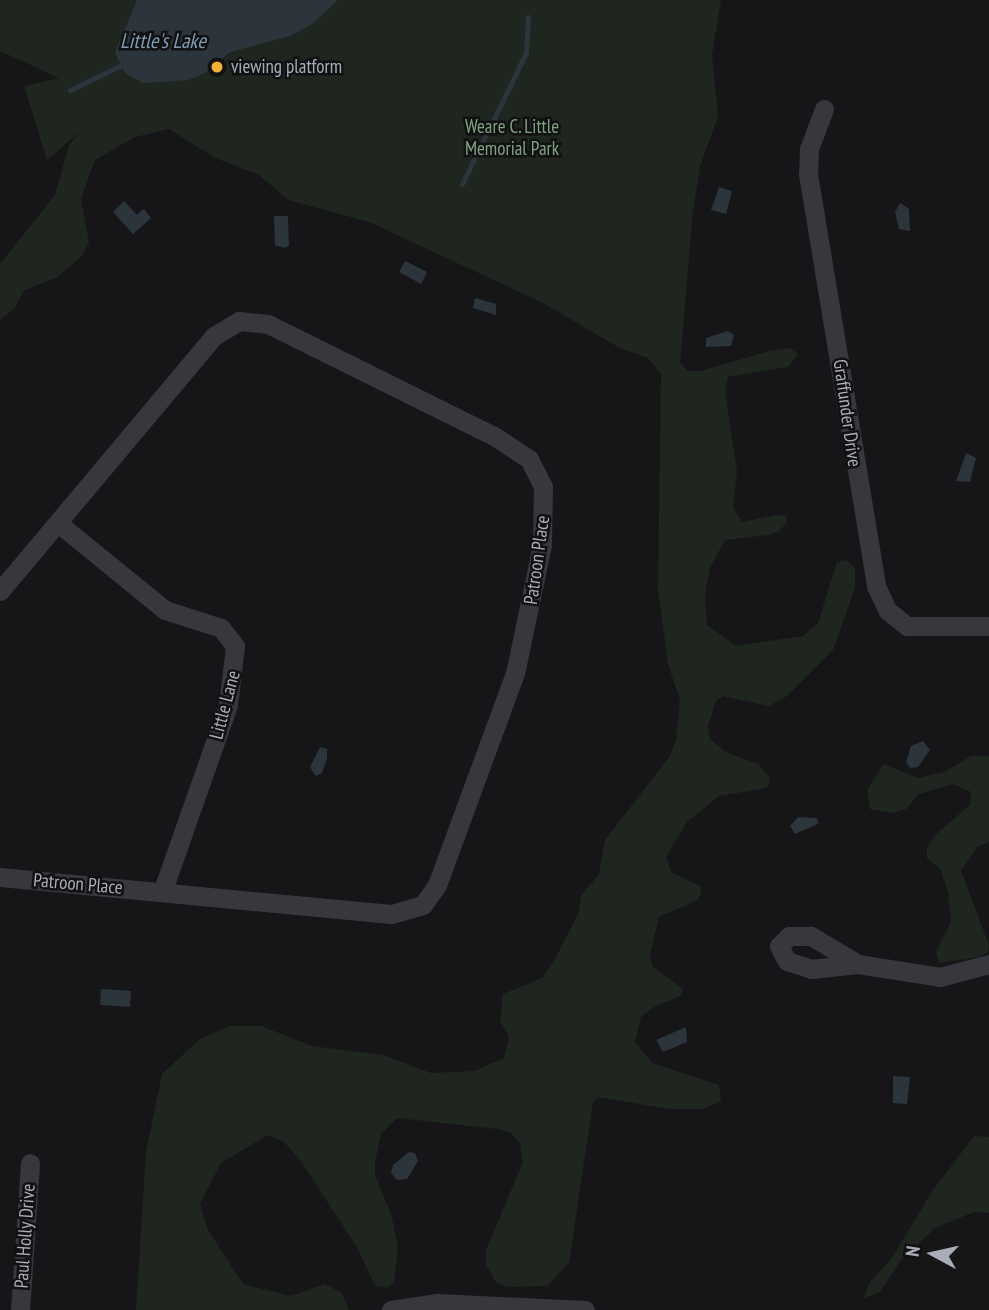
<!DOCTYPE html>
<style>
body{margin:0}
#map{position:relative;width:989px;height:1310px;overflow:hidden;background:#161618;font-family:"PT Sans Narrow",sans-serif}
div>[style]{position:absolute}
.green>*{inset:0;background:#1e261f}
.water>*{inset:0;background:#2c353c}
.stream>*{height:5px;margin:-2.5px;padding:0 2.5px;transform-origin:2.5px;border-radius:2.5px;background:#2c353c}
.street>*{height:19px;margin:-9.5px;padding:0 9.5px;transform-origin:9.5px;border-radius:9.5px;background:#37383d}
.dots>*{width:19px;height:19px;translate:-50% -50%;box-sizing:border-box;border:4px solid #111113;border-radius:50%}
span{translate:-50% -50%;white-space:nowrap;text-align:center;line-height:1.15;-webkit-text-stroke:5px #111113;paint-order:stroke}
.poi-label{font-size:19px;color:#a8adb8}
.left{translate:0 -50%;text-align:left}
.park-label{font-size:19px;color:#7fa381}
.street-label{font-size:19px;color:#a8adb8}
.water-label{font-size:21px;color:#7f9bb3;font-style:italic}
.north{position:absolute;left:898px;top:1219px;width:70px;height:70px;-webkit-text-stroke:5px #111113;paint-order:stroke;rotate:278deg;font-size:19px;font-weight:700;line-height:28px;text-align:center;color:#a8adb8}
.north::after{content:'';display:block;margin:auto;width:24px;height:32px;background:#a8adb8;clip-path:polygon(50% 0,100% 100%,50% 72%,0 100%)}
</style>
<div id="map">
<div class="green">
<i style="clip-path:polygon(0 0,721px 0,712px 55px,718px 116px,700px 167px,693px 211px,680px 363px,688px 371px,701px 371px,769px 351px,790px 348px,798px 354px,788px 367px,728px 377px,725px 391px,737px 472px,733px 508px,742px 522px,778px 515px,786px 516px,787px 521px,780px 531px,769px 535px,725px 540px,710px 568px,705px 594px,707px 625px,736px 646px,803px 636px,818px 623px,837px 562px,846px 560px,855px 568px,855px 588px,833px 650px,787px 696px,769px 706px,723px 696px,716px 701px,708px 726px,710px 739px,725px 752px,758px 764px,770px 778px,767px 788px,719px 796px,687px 822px,666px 857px,671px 872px,700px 886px,701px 892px,698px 900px,659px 917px,650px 955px,653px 967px,683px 989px,680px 996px,654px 1007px,641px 1017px,635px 1042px,652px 1063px,719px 1085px,721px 1101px,704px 1109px,669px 1109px,598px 1097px,593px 1102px,569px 1263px,547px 1286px,507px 1287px,496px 1282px,486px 1265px,486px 1250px,523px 1162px,520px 1143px,511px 1133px,497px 1129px,397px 1118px,381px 1134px,375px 1163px,375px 1175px,392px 1217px,398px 1248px,394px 1282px,387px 1288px,375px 1286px,357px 1247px,300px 1160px,284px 1142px,268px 1135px,221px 1163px,200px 1204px,208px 1230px,243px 1284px,291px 1296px,325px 1284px,342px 1293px,349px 1310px,136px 1310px,146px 1152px,162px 1074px,200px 1039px,230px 1026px,261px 1026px,312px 1046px,383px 1055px,431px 1073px,474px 1071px,504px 1058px,509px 1036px,500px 1021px,503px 994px,542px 978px,555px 959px,579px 912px,581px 896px,599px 874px,605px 840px,670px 756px,676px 740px,680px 700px,668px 664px,658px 590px,661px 374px,648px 358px,620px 348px,541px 302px,369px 222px,288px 200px,259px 175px,215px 158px,169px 129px,135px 137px,95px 160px,81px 199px,89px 242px,83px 255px,56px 278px,24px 290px,15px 308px,0 320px,0 264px,55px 195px,69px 145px,80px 132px,47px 160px,24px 86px,59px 78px,0 51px)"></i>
<i style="clip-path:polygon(971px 756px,989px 756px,989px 842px,977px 847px,961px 871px,989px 945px,988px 952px,979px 957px,939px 963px,936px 952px,951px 922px,948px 892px,940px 869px,927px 858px,927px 848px,935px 835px,970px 805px,971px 792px,953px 784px,919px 794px,906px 809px,893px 813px,870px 809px,867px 791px,883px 764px,918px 778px,944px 772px)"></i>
<i style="clip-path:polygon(974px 1136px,989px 1137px,989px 1213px,974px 1212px,935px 1228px,901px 1260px,880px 1292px,864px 1298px,869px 1283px,892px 1258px,933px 1190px)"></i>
</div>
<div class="water">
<i style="clip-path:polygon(137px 0,338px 0,312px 24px,290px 36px,230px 52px,205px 73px,188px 80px,143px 83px,125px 73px,115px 53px)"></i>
<i style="clip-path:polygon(719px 187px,732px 191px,726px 214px,711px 210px)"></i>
<i style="clip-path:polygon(124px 201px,137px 215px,144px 209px,151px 218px,133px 234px,113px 212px)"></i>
<i style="clip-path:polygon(900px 203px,909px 209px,910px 231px,899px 229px,895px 212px)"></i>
<i style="clip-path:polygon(274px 216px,288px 216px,289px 246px,285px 248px,275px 245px)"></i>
<i style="clip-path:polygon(405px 261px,427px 272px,421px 284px,399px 272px)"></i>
<i style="clip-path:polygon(475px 298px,496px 304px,496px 315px,473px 308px)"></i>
<i style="clip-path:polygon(728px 331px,734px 335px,731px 346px,706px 347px,706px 338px)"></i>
<i style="clip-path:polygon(966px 453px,976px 458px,970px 482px,956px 481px)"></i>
<i style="clip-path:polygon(923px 741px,930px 750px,918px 767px,910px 768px,906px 762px,911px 746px)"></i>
<i style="clip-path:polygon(320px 747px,327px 749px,327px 759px,322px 773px,316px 776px,310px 767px)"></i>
<i style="clip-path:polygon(798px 817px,817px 818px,818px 824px,795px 834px,790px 826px)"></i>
<i style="clip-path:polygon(101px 989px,131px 991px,130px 1007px,100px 1005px)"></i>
<i style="clip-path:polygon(686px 1027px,687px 1042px,663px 1052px,656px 1040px)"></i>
<i style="clip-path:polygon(893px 1076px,910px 1077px,907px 1104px,893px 1103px)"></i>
<i style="clip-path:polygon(409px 1152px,415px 1153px,418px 1161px,407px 1179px,397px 1180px,391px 1173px,393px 1165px)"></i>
</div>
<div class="stream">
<i style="left:70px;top:90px;width:60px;rotate:-25.7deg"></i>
<i style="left:462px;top:184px;width:146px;rotate:-64deg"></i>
<i style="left:526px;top:53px;width:36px;rotate:-87deg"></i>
</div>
<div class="street">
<i style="left:824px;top:109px;width:43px;rotate:110.6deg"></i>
<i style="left:809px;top:149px;width:25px;rotate:92deg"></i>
<i style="left:808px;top:174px;width:418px;rotate:80.6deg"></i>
<i style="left:876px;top:586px;width:26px;rotate:65deg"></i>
<i style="left:887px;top:610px;width:26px;rotate:39deg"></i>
<i style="left:907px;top:626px;width:82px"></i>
<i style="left:58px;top:523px;width:138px;rotate:39.1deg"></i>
<i style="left:165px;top:610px;width:59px;rotate:17.8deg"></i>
<i style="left:221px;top:628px;width:23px;rotate:52deg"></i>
<i style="left:235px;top:646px;width:59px;rotate:96.8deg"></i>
<i style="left:228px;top:705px;width:198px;rotate:109.4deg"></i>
<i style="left:0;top:591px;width:333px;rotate:-50deg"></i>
<i style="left:214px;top:336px;width:29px;rotate:-31deg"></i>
<i style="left:239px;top:321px;width:29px;rotate:6deg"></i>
<i style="left:268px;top:324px;width:252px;rotate:26.4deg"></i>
<i style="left:494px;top:436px;width:42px;rotate:33.3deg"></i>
<i style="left:529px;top:459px;width:30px;rotate:63deg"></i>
<i style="left:543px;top:486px;width:59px;rotate:91deg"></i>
<i style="left:542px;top:545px;width:131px;rotate:101.9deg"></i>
<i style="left:515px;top:673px;width:226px;rotate:110.2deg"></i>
<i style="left:437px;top:885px;width:24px;rotate:125deg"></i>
<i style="left:423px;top:905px;width:33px;rotate:164deg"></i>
<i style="left:391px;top:914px;width:393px;rotate:-174.6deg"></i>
<i style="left:858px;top:964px;width:55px;rotate:-149.2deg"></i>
<i style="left:811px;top:936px;width:22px;rotate:180deg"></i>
<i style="left:789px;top:936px;width:14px;rotate:135deg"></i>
<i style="left:779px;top:946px;width:17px;rotate:62deg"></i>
<i style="left:787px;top:961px;width:25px;rotate:18deg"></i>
<i style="left:811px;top:969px;width:47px;rotate:-6.1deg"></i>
<i style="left:858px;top:964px;width:83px;rotate:9deg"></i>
<i style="left:940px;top:977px;width:51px;rotate:-14.9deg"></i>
<i style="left:20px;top:1310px;width:147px;rotate:-86.1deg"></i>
<i style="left:391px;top:1310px;width:47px;rotate:-8.7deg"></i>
<i style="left:437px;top:1303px;width:148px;rotate:2.7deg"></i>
</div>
<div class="dots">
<i style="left:217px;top:67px;background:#f2b134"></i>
</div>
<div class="poi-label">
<span class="left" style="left:231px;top:67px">viewing platform</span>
</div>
<div class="park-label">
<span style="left:512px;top:138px">Weare C. Little<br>Memorial Park</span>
</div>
<div class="street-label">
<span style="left:847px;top:413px;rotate:82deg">Graffunder Drive</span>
<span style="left:537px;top:560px;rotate:-82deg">Patroon Place</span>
<span style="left:225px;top:705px;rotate:-75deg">Little Lane</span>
<span style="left:78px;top:884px;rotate:5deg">Patroon Place</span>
<span style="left:25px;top:1236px;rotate:-86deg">Paul Holly Drive</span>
</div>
<div class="water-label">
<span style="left:163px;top:41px">Little's Lake</span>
</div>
<div class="north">N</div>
</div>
